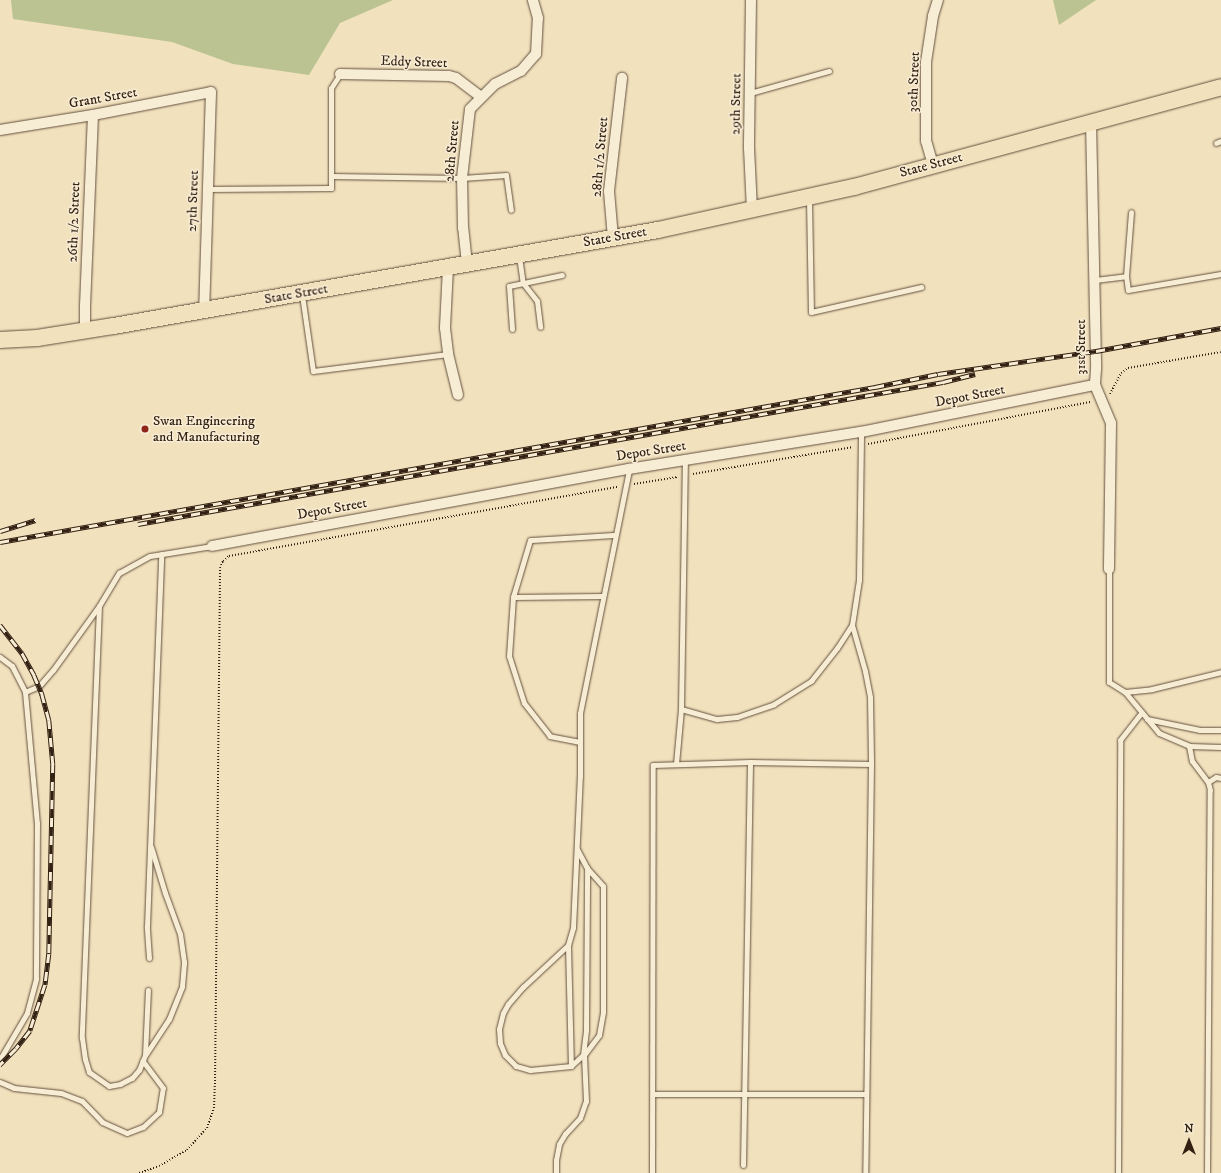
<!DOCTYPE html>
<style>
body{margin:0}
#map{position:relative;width:1221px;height:1173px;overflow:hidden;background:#f2e1bd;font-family:"IM FELL DW Pica",serif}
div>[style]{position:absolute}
.green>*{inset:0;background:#bac391}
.path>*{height:2px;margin-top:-1px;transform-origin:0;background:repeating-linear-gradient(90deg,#322013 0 1px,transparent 0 3px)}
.roads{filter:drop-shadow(0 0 1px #62503e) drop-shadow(0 0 1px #62503e)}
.service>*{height:5px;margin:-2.5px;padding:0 2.5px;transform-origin:2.5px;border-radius:2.5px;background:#f7ecd4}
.minor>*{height:10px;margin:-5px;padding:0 5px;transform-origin:5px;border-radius:5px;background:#f7ecd4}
.primary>*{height:16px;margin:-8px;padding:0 8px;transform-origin:8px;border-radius:8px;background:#f2e1bd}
.rail>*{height:4.5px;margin-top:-2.25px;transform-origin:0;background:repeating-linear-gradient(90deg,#f7ecd4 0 9px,#322013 0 18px);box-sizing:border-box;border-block:1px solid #322013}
.dots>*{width:11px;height:11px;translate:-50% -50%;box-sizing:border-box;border:2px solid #f7ecd4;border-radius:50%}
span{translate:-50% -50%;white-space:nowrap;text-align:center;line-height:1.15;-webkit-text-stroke:3px #f7ecd4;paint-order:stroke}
.street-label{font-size:14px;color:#322013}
.poi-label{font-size:14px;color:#322013}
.left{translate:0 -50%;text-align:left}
.north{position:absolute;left:1169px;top:1121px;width:40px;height:40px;-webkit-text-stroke:3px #f7ecd4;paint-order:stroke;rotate:0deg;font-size:11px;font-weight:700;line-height:16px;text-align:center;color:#322013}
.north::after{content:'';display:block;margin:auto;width:14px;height:18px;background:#322013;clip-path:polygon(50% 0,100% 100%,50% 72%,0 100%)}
</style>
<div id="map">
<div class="green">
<i style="clip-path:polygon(11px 0,393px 0,340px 23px,309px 75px,233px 64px,172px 42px,13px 19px)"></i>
<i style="clip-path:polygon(1053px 0,1096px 0,1059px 25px)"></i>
</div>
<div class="path">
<i style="left:1110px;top:394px;width:24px;rotate:-62deg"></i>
<i style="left:1121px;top:373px;width:9px;rotate:-36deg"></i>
<i style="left:1128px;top:368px;width:94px;rotate:-9.8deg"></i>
<i style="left:868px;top:444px;width:226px;rotate:-10.7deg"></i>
<i style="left:693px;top:474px;width:161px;rotate:-9.6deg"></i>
<i style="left:634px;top:484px;width:44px;rotate:-9.2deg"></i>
<i style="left:139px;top:1173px;width:21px;rotate:-19deg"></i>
<i style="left:159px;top:1166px;width:32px;rotate:-30deg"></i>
<i style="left:187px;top:1150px;width:30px;rotate:-48deg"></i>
<i style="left:207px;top:1128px;width:21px;rotate:-71deg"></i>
<i style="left:214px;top:1108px;width:24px;rotate:-88deg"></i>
<i style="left:215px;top:1084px;width:516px;rotate:-89.44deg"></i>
<i style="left:220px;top:568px;width:8px;rotate:-67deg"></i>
<i style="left:223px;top:561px;width:8px;rotate:-40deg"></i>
<i style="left:229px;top:556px;width:395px;rotate:-10.1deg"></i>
</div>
<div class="roads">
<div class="service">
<i style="left:750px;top:93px;width:82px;rotate:-15.6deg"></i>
<i style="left:1216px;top:143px;width:5px;rotate:-22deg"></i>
<i style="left:331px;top:176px;width:131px;rotate:0.9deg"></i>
<i style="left:462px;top:178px;width:44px;rotate:-3.9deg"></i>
<i style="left:506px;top:175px;width:35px;rotate:82deg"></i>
<i style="left:208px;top:189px;width:123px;rotate:-0.5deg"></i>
<i style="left:331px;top:188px;width:100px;rotate:-90deg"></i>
<i style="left:331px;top:88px;width:17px;rotate:-57deg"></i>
<i style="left:809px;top:199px;width:113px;rotate:89deg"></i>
<i style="left:811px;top:312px;width:113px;rotate:-12.8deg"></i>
<i style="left:519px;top:256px;width:27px;rotate:82deg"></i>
<i style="left:523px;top:283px;width:23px;rotate:52deg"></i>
<i style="left:537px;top:301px;width:26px;rotate:83deg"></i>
<i style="left:1126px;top:276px;width:64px;rotate:-85.5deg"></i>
<i style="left:1095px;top:280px;width:31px;rotate:-7deg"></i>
<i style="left:1126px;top:276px;width:14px;rotate:82deg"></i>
<i style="left:1128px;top:290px;width:94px;rotate:-9.8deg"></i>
<i style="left:302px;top:295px;width:77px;rotate:81.8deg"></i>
<i style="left:313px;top:371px;width:136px;rotate:-7.2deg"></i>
<i style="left:512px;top:329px;width:43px;rotate:-94deg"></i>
<i style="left:509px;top:286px;width:54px;rotate:-11.7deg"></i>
<i style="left:1109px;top:569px;width:113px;rotate:90deg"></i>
<i style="left:1109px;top:682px;width:19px;rotate:32deg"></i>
<i style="left:1125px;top:692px;width:53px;rotate:50.3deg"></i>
<i style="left:1159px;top:733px;width:33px;rotate:23deg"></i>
<i style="left:1189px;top:746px;width:32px;rotate:2deg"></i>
<i style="left:513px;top:597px;width:59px;rotate:-73.4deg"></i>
<i style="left:530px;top:540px;width:85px;rotate:-3.4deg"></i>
<i style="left:99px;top:606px;width:432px;rotate:92.3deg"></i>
<i style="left:82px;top:1038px;width:21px;rotate:82deg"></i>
<i style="left:85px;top:1059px;width:14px;rotate:73deg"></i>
<i style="left:89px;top:1072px;width:24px;rotate:35deg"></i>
<i style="left:109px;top:1086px;width:11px;rotate:-10deg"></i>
<i style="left:120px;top:1084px;width:13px;rotate:-27deg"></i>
<i style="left:132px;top:1078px;width:11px;rotate:-49deg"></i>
<i style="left:139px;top:1070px;width:16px;rotate:-68deg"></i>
<i style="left:145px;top:1055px;width:65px;rotate:-87.4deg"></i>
<i style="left:852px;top:625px;width:48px;rotate:74.2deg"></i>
<i style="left:865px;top:671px;width:26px;rotate:79deg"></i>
<i style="left:870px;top:697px;width:67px;rotate:89.1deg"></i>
<i style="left:0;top:657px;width:15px;rotate:37deg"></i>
<i style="left:12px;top:666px;width:29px;rotate:63deg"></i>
<i style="left:25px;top:692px;width:132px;rotate:84.8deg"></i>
<i style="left:37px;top:823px;width:156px;rotate:90.4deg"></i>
<i style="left:36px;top:979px;width:35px;rotate:105deg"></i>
<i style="left:27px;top:1013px;width:53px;rotate:120.4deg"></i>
<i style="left:25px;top:692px;width:15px;rotate:-23deg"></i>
<i style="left:39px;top:686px;width:21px;rotate:-49deg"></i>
<i style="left:53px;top:670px;width:79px;rotate:-54.3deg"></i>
<i style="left:99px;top:606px;width:39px;rotate:-59deg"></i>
<i style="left:119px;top:573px;width:35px;rotate:-29deg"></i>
<i style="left:150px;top:556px;width:63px;rotate:-9.2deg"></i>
<i style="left:1125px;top:692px;width:27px;rotate:-6deg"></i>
<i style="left:1152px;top:689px;width:71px;rotate:-13.8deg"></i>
<i style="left:681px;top:709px;width:37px;rotate:16deg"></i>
<i style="left:717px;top:719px;width:20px;rotate:-6deg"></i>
<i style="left:737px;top:717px;width:39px;rotate:-19deg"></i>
<i style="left:774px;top:704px;width:44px;rotate:-31.9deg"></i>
<i style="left:811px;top:681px;width:42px;rotate:-51.8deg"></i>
<i style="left:837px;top:648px;width:27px;rotate:-57deg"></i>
<i style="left:852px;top:625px;width:46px;rotate:-81.2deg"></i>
<i style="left:859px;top:580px;width:148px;rotate:-89.2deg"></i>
<i style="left:1147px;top:719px;width:54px;rotate:11.7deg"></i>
<i style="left:1200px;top:730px;width:21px"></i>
<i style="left:580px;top:742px;width:31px;rotate:-169deg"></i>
<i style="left:550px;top:736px;width:42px;rotate:-128.2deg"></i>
<i style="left:524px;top:703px;width:49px;rotate:-107.7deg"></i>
<i style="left:509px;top:656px;width:59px;rotate:-86.1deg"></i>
<i style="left:513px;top:597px;width:90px;rotate:-0.6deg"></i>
<i style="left:1189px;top:746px;width:15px;rotate:79deg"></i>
<i style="left:1192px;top:761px;width:26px;rotate:53deg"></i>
<i style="left:676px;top:764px;width:55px;rotate:-84.8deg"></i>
<i style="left:681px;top:709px;width:249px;rotate:-89.1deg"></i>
<i style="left:568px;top:945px;width:121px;rotate:88.6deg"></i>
<i style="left:571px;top:1066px;width:41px;rotate:174.4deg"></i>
<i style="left:530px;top:1070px;width:15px;rotate:-164deg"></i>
<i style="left:516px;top:1066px;width:16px;rotate:-135deg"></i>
<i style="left:505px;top:1055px;width:13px;rotate:-113deg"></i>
<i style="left:500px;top:1043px;width:14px;rotate:-94deg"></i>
<i style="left:499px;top:1029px;width:16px;rotate:-76deg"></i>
<i style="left:503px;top:1013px;width:10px;rotate:-61deg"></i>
<i style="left:508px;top:1004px;width:23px;rotate:-49deg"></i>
<i style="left:523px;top:987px;width:62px;rotate:-43deg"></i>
<i style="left:568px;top:945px;width:18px;rotate:-74deg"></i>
<i style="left:573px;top:928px;width:152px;rotate:-87.4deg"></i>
<i style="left:580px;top:776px;width:63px;rotate:-90deg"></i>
<i style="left:580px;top:713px;width:249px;rotate:-78.6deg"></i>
<i style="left:149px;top:958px;width:32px;rotate:-94deg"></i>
<i style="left:147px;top:926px;width:372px;rotate:-87.8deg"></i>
<i style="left:146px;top:1054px;width:42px;rotate:-56.7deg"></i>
<i style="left:169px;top:1019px;width:35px;rotate:-68deg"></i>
<i style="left:182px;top:986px;width:24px;rotate:-85deg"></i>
<i style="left:184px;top:962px;width:28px;rotate:-98deg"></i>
<i style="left:180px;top:934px;width:44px;rotate:-110.1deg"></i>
<i style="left:165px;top:893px;width:48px;rotate:-106.9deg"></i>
<i style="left:571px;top:1066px;width:16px;rotate:-43deg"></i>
<i style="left:583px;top:1055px;width:26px;rotate:-83deg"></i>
<i style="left:586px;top:1029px;width:161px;rotate:-89.6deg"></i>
<i style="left:587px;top:868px;width:21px;rotate:-118deg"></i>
<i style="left:0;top:1082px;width:15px;rotate:23deg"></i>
<i style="left:14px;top:1088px;width:47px;rotate:6.1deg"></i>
<i style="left:61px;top:1093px;width:22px;rotate:21deg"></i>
<i style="left:82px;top:1101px;width:29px;rotate:46deg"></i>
<i style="left:102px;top:1122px;width:27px;rotate:24deg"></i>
<i style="left:127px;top:1133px;width:17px;rotate:-21deg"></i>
<i style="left:143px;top:1127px;width:22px;rotate:-43deg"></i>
<i style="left:159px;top:1112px;width:24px;rotate:-81deg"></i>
<i style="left:163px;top:1088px;width:34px;rotate:-127deg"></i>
<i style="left:654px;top:1094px;width:212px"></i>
<i style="left:743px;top:1165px;width:403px;rotate:-89deg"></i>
<i style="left:556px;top:1173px;width:13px;rotate:-90deg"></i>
<i style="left:556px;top:1160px;width:16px;rotate:-79deg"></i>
<i style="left:559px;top:1144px;width:12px;rotate:-59deg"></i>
<i style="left:565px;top:1134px;width:22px;rotate:-47deg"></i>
<i style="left:580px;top:1118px;width:18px;rotate:-71deg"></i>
<i style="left:586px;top:1101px;width:46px;rotate:-92.5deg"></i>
<i style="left:584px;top:1055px;width:25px;rotate:-53deg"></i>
<i style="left:599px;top:1035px;width:23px;rotate:-80deg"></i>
<i style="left:603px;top:1012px;width:126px;rotate:-90deg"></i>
<i style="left:603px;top:886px;width:24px;rotate:-132deg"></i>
<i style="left:652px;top:1173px;width:408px;rotate:-89.9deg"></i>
<i style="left:653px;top:765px;width:97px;rotate:-1.8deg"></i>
<i style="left:750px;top:762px;width:121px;rotate:0.9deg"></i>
<i style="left:871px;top:764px;width:409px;rotate:90.8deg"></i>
<i style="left:1118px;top:1173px;width:433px;rotate:-89.7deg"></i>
<i style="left:1120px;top:740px;width:34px;rotate:-52deg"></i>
<i style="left:1207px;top:1173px;width:383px;rotate:-89.6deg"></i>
<i style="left:1210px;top:790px;width:8px;rotate:-104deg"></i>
<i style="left:1208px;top:782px;width:9px;rotate:-32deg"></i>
<i style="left:1216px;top:777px;width:5px;rotate:11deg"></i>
</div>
<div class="minor">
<i style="left:751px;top:0;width:148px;rotate:90.8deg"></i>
<i style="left:749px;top:148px;width:61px;rotate:87.2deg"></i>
<i style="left:340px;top:74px;width:109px;rotate:1.1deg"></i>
<i style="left:449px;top:76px;width:7px;rotate:16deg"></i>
<i style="left:456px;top:78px;width:31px;rotate:37deg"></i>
<i style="left:1091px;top:122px;width:247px;rotate:88.8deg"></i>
<i style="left:1096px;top:369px;width:16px;rotate:94deg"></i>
<i style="left:1095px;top:385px;width:41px;rotate:67.2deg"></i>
<i style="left:1111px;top:423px;width:146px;rotate:90.8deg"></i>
<i style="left:0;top:130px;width:94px;rotate:-9.2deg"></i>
<i style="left:93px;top:115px;width:120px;rotate:-11deg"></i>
<i style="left:211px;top:92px;width:218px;rotate:91.8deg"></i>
<i style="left:933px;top:165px;width:25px;rotate:-106deg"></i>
<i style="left:926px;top:141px;width:79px;rotate:-90deg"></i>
<i style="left:926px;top:62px;width:47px;rotate:-81.3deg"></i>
<i style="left:933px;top:16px;width:17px;rotate:-73deg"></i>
<i style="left:613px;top:238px;width:47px;rotate:-94.9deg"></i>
<i style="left:609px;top:191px;width:114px;rotate:-83.4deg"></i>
<i style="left:467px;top:264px;width:36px;rotate:-96deg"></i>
<i style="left:463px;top:228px;width:50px;rotate:-91.1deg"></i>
<i style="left:462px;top:178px;width:69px;rotate:-83.4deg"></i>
<i style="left:470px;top:109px;width:35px;rotate:-45deg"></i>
<i style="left:495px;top:84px;width:29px;rotate:-27deg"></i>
<i style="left:521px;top:71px;width:23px;rotate:-49deg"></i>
<i style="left:536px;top:54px;width:36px;rotate:-87deg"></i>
<i style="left:538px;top:18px;width:19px;rotate:-106deg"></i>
<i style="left:448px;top:268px;width:60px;rotate:92.9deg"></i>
<i style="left:445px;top:328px;width:26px;rotate:83deg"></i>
<i style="left:448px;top:354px;width:42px;rotate:76.3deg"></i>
<i style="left:85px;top:330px;width:24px;rotate:-90deg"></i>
<i style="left:85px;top:306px;width:191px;rotate:-87.6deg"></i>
<i style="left:212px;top:546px;width:424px;rotate:-10.5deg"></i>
<i style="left:629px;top:469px;width:235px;rotate:-9.1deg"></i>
<i style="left:861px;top:432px;width:239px;rotate:-11.4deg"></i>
</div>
<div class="primary">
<i style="left:0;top:340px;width:37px;rotate:-3deg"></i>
<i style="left:37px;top:338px;width:78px;rotate:-8.9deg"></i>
<i style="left:114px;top:326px;width:552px;rotate:-10.01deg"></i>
<i style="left:658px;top:230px;width:201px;rotate:-12.4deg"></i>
<i style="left:854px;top:187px;width:380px;rotate:-15.2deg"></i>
</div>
</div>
<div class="rail">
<i style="left:138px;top:524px;width:817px;rotate:-10deg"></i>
<i style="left:943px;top:382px;width:33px;rotate:-14deg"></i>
<i style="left:0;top:531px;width:37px;rotate:-17deg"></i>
<i style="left:0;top:542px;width:889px;rotate:-10.05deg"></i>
<i style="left:875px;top:387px;width:64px;rotate:-11.7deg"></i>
<i style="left:938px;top:374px;width:160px;rotate:-8.3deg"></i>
<i style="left:1096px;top:351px;width:127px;rotate:-10.4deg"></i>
<i style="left:0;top:625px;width:36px;rotate:52deg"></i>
<i style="left:22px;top:653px;width:25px;rotate:61deg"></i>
<i style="left:34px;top:675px;width:21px;rotate:67deg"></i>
<i style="left:42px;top:694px;width:27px;rotate:75deg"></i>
<i style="left:49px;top:720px;width:44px;rotate:84.8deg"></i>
<i style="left:53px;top:764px;width:190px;rotate:91.2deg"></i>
<i style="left:49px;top:954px;width:31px;rotate:97deg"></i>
<i style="left:45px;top:985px;width:48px;rotate:108.1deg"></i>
<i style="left:30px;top:1031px;width:23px;rotate:128deg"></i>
<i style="left:16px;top:1049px;width:23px;rotate:135deg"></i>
</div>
<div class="dots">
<i style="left:145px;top:429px;background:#8f2418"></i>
</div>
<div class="street-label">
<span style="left:414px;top:62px;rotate:2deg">Eddy Street</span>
<span style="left:914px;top:82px;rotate:-88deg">30th Street</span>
<span style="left:103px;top:98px;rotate:-10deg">Grant Street</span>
<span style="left:736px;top:104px;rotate:-89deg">29th Street</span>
<span style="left:452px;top:151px;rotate:-85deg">28th Street</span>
<span style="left:600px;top:157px;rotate:-85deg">28th 1/2 Street</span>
<span style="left:931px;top:165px;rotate:-15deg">State Street</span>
<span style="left:193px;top:201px;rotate:-88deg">27th Street</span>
<span style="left:74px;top:222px;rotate:-88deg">26th 1/2 Street</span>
<span style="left:615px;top:237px;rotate:-10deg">State Street</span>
<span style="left:296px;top:294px;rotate:-10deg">State Street</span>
<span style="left:1081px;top:347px;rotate:-90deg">31st Street</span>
<span style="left:970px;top:396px;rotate:-11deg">Depot Street</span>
<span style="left:651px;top:451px;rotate:-9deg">Depot Street</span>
<span style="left:332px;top:509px;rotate:-10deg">Depot Street</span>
</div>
<div class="poi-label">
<span class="left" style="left:153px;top:429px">Swan Engineering<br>and Manufacturing</span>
</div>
<div class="north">N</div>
</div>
